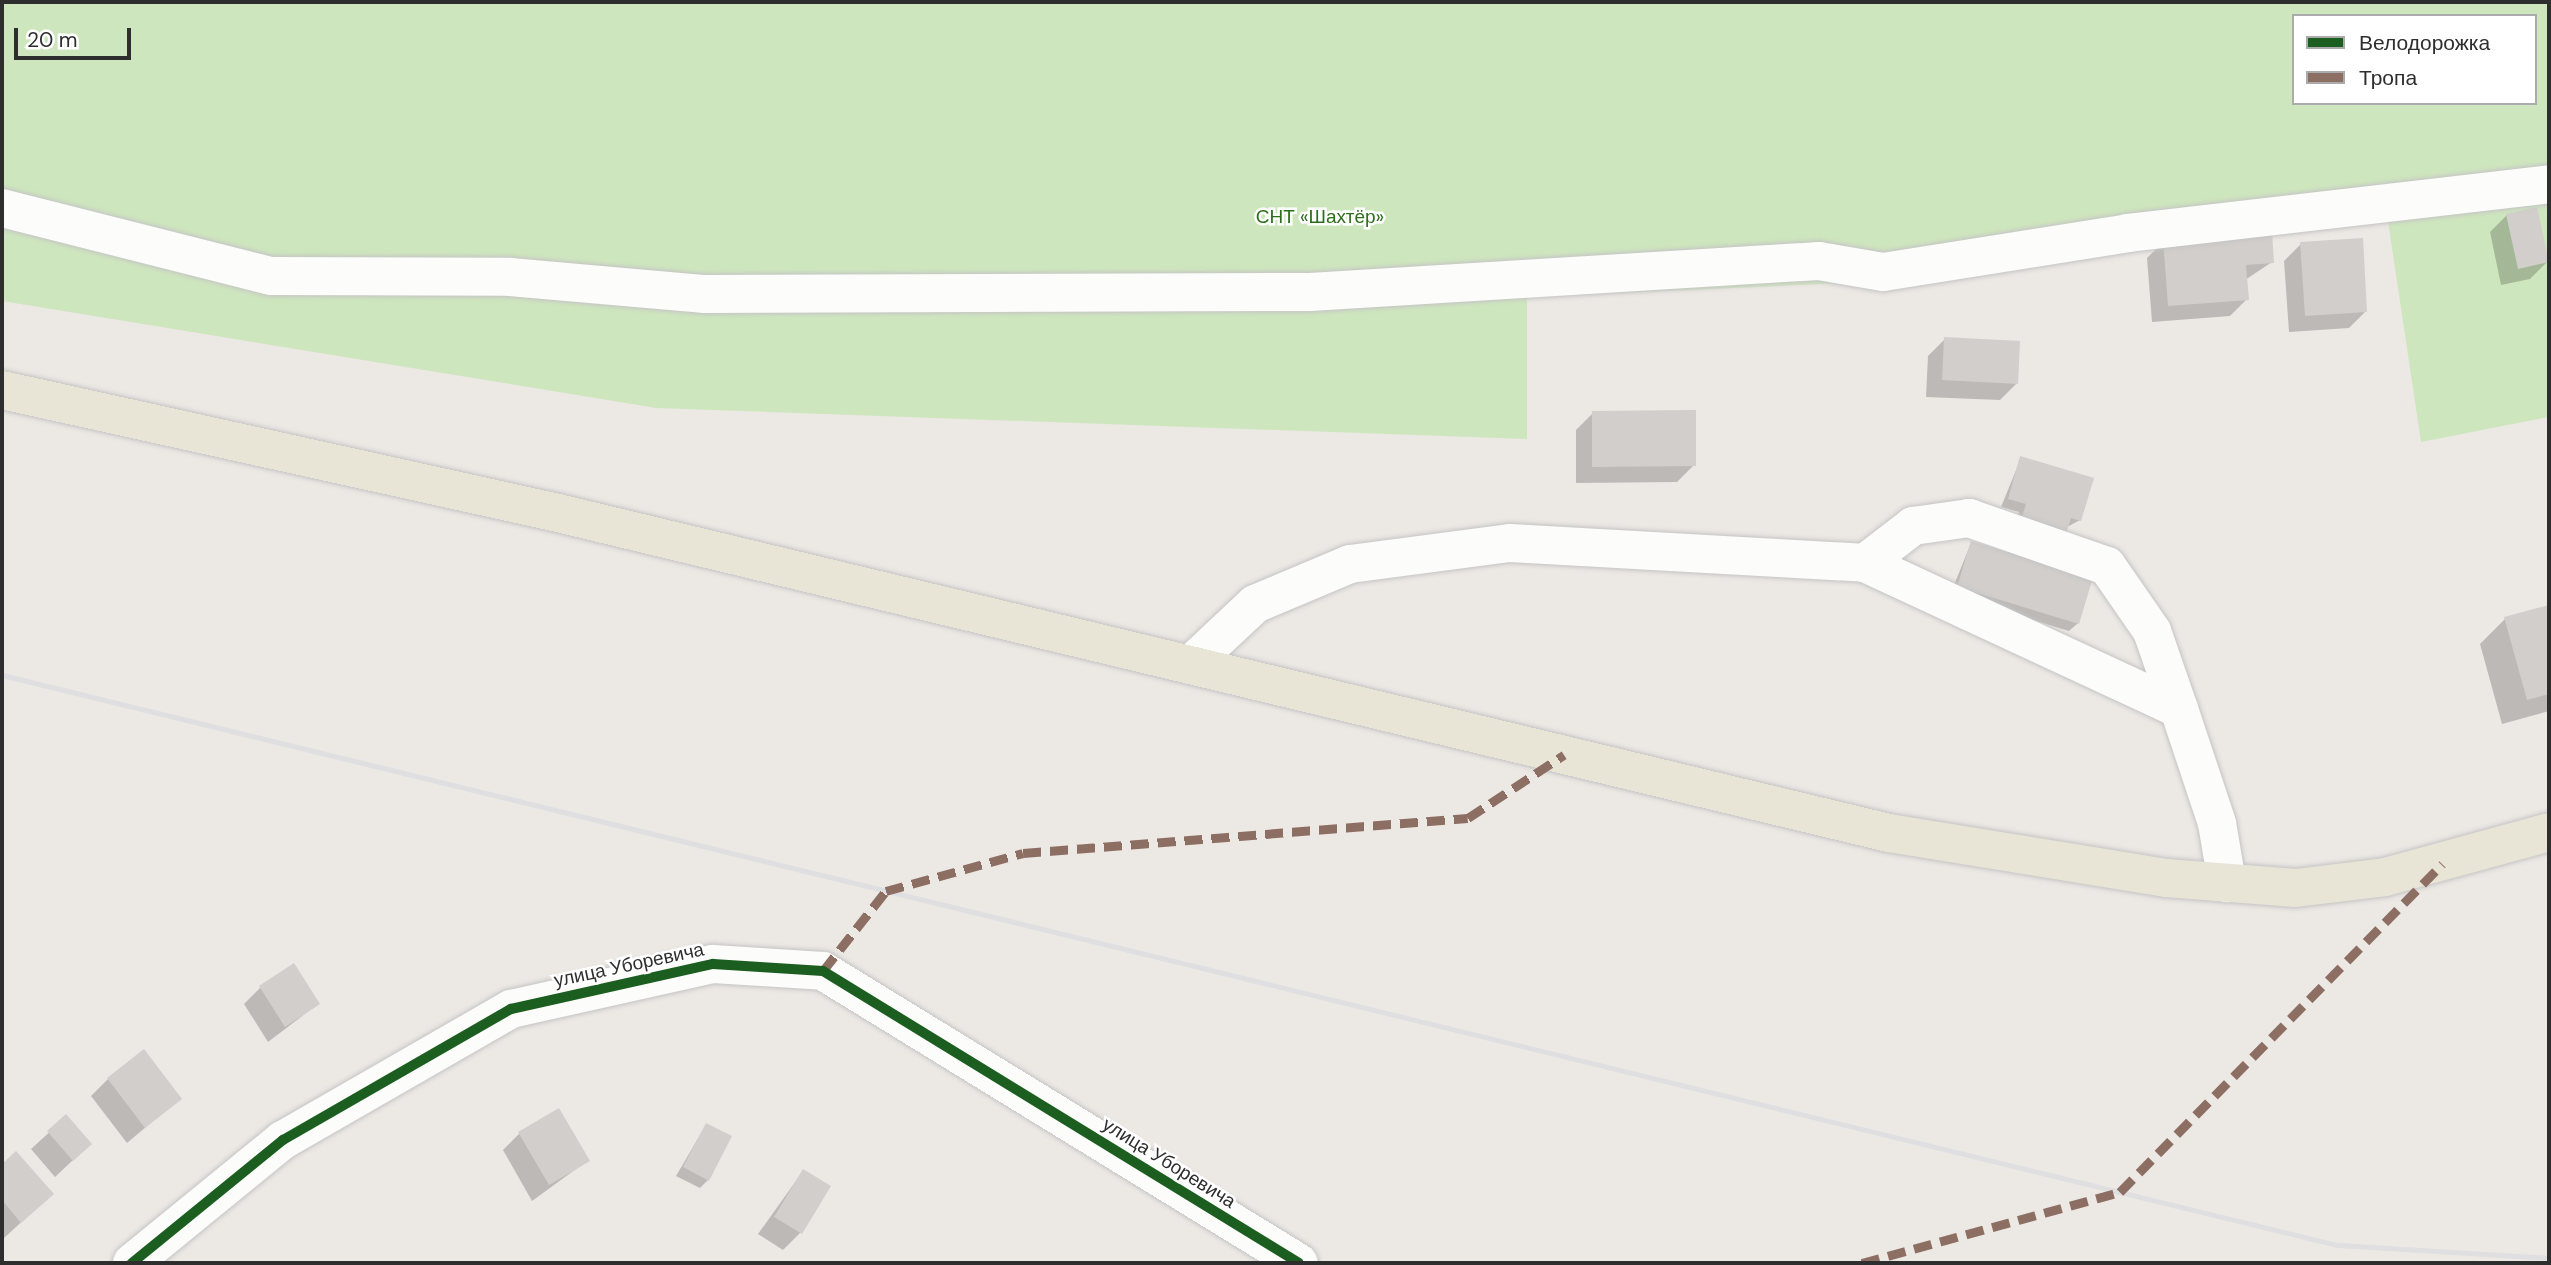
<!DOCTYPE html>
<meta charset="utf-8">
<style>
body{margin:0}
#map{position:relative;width:2551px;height:1265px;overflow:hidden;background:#ece8e4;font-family:"DM Sans",sans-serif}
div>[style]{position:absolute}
.green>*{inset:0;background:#cee6be}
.shadow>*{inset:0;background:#0003}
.building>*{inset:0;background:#d1cecb}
.roads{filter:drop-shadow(0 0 2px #c5c4c5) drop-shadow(0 0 2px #c5c4c5)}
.minor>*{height:38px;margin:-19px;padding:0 19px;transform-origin:19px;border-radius:19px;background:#fcfcfb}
.major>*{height:38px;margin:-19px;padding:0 19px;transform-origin:19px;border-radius:19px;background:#e8e4d6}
.rail>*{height:5px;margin:-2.5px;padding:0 2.5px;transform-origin:2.5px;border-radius:2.5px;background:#dfdfe1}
.quiet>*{height:9px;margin-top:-4.5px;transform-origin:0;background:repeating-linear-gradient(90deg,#8d6e63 0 18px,transparent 0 27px)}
.cycleway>*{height:10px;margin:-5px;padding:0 5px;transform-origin:5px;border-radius:5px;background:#1b5e20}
span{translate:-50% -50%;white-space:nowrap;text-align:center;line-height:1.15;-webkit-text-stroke:5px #fff;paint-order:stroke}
.park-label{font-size:19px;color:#2c6e1b}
.street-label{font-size:19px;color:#2e2e2e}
.frame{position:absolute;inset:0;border:4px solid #2e2e2e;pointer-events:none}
.legend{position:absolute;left:2292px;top:14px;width:245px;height:91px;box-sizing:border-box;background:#fff;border:2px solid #ababab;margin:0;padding:9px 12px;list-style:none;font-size:21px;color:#2e2e2e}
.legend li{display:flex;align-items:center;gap:14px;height:35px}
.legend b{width:35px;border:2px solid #ababab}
.scale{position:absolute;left:14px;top:28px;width:117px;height:32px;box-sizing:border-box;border:4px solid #2e2e2e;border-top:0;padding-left:9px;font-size:21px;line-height:24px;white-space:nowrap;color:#2e2e2e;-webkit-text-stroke:5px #fff;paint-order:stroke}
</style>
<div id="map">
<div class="green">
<i style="clip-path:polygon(evenodd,2px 2px,2549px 2px,2549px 417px,2421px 442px,2388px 221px,1873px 282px,1527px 297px,1527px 439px,656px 408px,2px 301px,2px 2px,2294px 16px,2535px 16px,2535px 103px,2294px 103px,2294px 16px)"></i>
</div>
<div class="shadow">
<i style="clip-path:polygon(2507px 215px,2547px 262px,2530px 279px,2501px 285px,2490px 232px)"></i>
<i style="clip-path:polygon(2164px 241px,2272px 262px,2245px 280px,2247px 299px,2230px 316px,2152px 322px,2147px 258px)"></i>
<i style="clip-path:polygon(2301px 244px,2366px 311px,2349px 328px,2289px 332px,2284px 261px)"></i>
<i style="clip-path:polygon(1945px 339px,2017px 383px,2000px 400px,1926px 397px,1928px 356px)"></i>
<i style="clip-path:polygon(1593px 413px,1694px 465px,1677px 482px,1576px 483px,1576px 430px)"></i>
<i style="clip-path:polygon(2021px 458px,2080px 520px,2067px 527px,2055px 565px,2078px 623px,2069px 631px,1950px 595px,1971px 543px,2006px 554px,2019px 512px,2001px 507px)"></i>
<i style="clip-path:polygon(2549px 607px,2549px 711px,2502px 724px,2480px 644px,2505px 619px)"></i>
<i style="clip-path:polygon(261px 987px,318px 1004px,268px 1042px,244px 1004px)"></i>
<i style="clip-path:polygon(108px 1079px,179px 1099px,127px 1143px,91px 1096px)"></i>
<i style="clip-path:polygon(66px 1117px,90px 1144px,55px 1177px,31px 1149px)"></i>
<i style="clip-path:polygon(706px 1125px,708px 1180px,700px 1188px,676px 1176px)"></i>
<i style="clip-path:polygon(520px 1133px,587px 1161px,532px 1201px,503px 1150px)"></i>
<i style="clip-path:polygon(16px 1154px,52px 1194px,4px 1238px,2px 1166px)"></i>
<i style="clip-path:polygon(803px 1171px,800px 1233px,783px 1250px,758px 1234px)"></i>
</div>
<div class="building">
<i style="clip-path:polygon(2537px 207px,2549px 262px,2518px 269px,2506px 214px)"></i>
<i style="clip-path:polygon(2272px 231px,2274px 263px,2246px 265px,2249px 300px,2168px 306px,2163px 239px)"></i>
<i style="clip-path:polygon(2363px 238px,2367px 312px,2305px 316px,2300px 242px)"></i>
<i style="clip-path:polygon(1944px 337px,2020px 341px,2018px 384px,1942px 380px)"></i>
<i style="clip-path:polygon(1696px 410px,1696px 466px,1592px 467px,1592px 411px)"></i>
<i style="clip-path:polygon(2020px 456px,2094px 478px,2081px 521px,2071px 518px,2057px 564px,2094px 574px,2079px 624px,1957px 587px,1971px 541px,2011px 553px,2026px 504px,2008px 499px)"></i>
<i style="clip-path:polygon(2549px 605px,2549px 694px,2527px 700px,2504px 617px)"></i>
<i style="clip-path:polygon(294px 963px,320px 1004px,285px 1027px,259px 986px)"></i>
<i style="clip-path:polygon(144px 1049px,182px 1099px,145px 1128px,107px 1078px)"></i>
<i style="clip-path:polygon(559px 1108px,590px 1161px,549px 1185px,518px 1132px)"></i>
<i style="clip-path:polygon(66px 1114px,92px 1144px,73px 1161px,47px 1131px)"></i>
<i style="clip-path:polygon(706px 1123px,732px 1136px,709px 1181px,683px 1167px)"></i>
<i style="clip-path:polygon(16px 1151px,54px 1194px,21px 1223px,2px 1200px,2px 1164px)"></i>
<i style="clip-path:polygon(803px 1169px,831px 1186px,802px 1234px,774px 1217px)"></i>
</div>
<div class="roads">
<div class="minor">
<i style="left:2px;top:208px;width:277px;rotate:14.2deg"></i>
<i style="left:271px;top:276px;width:239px;rotate:0.2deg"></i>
<i style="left:510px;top:277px;width:196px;rotate:5deg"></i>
<i style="left:705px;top:294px;width:605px;rotate:-0.19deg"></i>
<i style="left:1310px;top:292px;width:510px;rotate:-3.49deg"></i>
<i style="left:1819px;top:261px;width:65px;rotate:9.8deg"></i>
<i style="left:1883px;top:272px;width:248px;rotate:-9deg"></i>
<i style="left:2128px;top:233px;width:424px;rotate:-6.6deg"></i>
<i style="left:1865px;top:563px;width:61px;rotate:-37.6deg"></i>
<i style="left:1913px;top:526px;width:57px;rotate:-8.1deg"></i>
<i style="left:1969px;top:518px;width:146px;rotate:19.2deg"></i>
<i style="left:2107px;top:566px;width:79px;rotate:55.3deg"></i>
<i style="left:2152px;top:631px;width:83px;rotate:70.9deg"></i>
<i style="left:1190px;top:665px;width:89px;rotate:-43.2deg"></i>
<i style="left:1255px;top:604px;width:103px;rotate:-22.8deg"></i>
<i style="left:1350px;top:564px;width:161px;rotate:-7.5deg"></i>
<i style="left:1510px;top:543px;width:356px;rotate:3.2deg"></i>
<i style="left:1865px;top:563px;width:346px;rotate:24.9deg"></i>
<i style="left:2179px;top:709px;width:120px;rotate:71.6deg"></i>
<i style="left:2217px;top:823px;width:61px;rotate:80.5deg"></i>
<i style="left:132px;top:1263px;width:195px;rotate:-39.2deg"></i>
<i style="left:283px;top:1140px;width:263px;rotate:-29.9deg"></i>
<i style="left:511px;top:1009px;width:207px;rotate:-12.6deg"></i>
<i style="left:713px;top:964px;width:110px;rotate:3.6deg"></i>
<i style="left:823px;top:971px;width:558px;rotate:31.53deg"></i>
</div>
<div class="major">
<i style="left:2px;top:390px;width:569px;rotate:12.47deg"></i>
<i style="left:558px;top:513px;width:1369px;rotate:13.52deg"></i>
<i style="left:1889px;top:833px;width:281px;rotate:9.2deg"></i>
<i style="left:2166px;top:878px;width:130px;rotate:4.4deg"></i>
<i style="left:2296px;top:888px;width:90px;rotate:-7deg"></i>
<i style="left:2385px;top:877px;width:170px;rotate:-15.3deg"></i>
</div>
</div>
<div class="rail">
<i style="left:2px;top:675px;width:2404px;rotate:13.72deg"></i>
<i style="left:2337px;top:1245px;width:212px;rotate:3.5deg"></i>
</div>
<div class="quiet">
<i style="left:823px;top:971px;width:102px;rotate:-51.8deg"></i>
<i style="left:886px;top:891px;width:142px;rotate:-15.5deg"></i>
<i style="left:1023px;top:853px;width:446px;rotate:-4.5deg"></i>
<i style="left:1468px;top:818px;width:115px;rotate:-33.3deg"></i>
<i style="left:1862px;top:1263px;width:268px;rotate:-15.4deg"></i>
<i style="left:2120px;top:1192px;width:460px;rotate:-45.5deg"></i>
</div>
<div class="cycleway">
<i style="left:132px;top:1263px;width:195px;rotate:-39.2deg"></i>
<i style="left:283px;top:1140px;width:263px;rotate:-29.9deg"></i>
<i style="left:511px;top:1009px;width:207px;rotate:-12.6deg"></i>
<i style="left:713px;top:964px;width:110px;rotate:3.6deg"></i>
<i style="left:823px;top:971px;width:558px;rotate:31.53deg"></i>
</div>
<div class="park-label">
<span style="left:1320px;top:217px">СНТ «Шахтёр»</span>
</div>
<div class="street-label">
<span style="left:629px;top:965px;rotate:-12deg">улица Уборевича</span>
<span style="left:1169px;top:1163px;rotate:32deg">улица Уборевича</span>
</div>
<div class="frame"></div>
<ul class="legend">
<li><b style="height:9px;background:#1b5e20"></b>Велодорожка</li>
<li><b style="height:9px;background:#8d6e63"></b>Тропа</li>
</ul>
<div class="scale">20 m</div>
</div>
